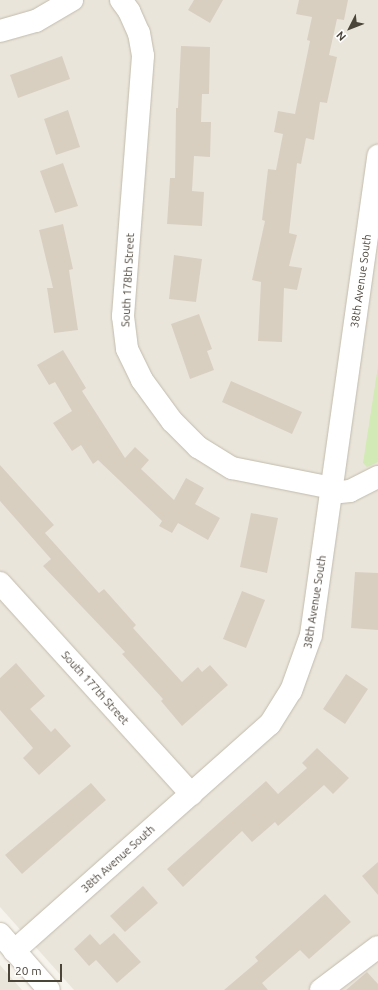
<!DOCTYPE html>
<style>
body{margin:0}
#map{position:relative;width:378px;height:990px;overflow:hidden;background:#f6f3ec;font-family:Ubuntu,sans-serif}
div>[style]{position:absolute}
.residential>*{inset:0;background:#eae5da}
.green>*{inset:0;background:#d2eab5}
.building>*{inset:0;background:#d8cfc1}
.roads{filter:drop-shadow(0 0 1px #c2bbae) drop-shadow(0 0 1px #c2bbae)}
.minor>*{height:22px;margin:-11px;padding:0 11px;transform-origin:11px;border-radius:11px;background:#fff}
span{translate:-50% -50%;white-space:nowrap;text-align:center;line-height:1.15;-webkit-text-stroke:4px #fff;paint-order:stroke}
.street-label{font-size:11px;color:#4b4439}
.north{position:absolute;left:330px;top:8px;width:40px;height:40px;-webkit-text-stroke:3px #fff;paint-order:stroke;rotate:228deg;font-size:11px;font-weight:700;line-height:16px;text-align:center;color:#4b4439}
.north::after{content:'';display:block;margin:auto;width:14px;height:18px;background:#4b4439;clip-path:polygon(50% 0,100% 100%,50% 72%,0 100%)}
.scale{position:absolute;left:8px;top:964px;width:54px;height:18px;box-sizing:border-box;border:2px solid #4b4439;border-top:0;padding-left:5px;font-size:12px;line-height:14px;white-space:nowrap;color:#4b4439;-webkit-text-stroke:3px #fff;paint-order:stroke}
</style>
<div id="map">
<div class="residential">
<i style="clip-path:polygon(0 0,378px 0,378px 990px,74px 990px,0 907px)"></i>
<i style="clip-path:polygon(0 965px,22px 990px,0 990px)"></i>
</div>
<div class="green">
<i style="clip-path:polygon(378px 366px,378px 462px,367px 467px,363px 463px)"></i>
</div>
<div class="building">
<i style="clip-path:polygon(194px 0,223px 0,210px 23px,188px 10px)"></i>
<i style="clip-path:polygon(299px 0,348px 0,344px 20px,337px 19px,329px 55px,337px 57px,327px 103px,320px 102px,314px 140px,306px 138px,301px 164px,297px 163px,289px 233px,297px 235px,289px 266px,302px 268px,297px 290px,284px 288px,282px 342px,258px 341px,261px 282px,252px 280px,265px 221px,262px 220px,268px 169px,276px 170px,283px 134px,274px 132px,278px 111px,295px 114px,310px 41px,307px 40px,312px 17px,296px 14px)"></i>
<i style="clip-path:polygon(181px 46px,210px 47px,209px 94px,202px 94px,201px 122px,211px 122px,210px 157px,194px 156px,192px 191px,204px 192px,202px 226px,167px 224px,170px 178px,175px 178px,176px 108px,178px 108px)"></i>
<i style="clip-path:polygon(62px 56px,70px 79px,18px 98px,10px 75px)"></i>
<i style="clip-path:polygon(68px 110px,80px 147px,56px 155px,44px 119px)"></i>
<i style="clip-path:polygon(63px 163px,78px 206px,55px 213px,40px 171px)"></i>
<i style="clip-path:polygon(63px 224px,73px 269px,69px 270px,78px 330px,54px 333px,47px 288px,53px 288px,39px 230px)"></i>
<i style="clip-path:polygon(174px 255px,202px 259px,196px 302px,169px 299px)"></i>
<i style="clip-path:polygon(199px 314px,212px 349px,207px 351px,214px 370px,190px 379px,171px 324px)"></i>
<i style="clip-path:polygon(63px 350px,86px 388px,82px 391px,125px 458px,135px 447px,149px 460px,141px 469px,174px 500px,186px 478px,204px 488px,195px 504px,220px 518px,208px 540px,178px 523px,172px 533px,159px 526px,162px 521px,98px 460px,93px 464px,81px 445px,72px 451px,53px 423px,72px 411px,55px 382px,49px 385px,37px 365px)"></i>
<i style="clip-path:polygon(231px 381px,302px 412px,292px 434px,222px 402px)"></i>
<i style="clip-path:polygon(0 465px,54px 525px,45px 533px,99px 593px,104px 589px,136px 625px,133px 628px,182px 682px,198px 667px,202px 672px,210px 665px,228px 685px,182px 726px,161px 701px,163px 699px,122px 654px,125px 652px,43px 566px,51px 559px,0 501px)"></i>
<i style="clip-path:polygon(251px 513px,278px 518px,267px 573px,240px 567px)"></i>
<i style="clip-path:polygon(355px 572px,378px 573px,378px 630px,351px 628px)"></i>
<i style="clip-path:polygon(242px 591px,265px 600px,246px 648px,223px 639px)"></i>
<i style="clip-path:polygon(16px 663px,45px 696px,30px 709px,51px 732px,55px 728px,71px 746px,39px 775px,23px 758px,33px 748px,0 710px,0 678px)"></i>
<i style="clip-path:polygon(346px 674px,368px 689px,345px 724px,323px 709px)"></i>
<i style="clip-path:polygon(317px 748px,349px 778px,333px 794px,324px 785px,278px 826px,275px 822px,252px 842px,242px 831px,183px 887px,167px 869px,266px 781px,278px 794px,307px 768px,302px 763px)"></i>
<i style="clip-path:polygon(91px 783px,106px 800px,22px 874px,5px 855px)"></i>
<i style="clip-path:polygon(378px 862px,378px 895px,362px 876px)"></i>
<i style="clip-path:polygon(143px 886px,158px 903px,125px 932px,110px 916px)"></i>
<i style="clip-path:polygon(325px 894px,351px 922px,309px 959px,300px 950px,262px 983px,268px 990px,224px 990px,258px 961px,255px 957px)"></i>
<i style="clip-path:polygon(114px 933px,141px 962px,117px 983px,96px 960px,89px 966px,74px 949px,90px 934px,100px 945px)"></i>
<i style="clip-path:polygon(367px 972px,378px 984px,378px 990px,346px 990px)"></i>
</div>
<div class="roads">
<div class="minor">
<i style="left:121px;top:0;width:14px;rotate:54deg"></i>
<i style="left:129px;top:11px;width:24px;rotate:66deg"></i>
<i style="left:139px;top:33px;width:23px;rotate:80deg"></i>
<i style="left:143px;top:56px;width:261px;rotate:94.4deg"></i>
<i style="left:123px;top:316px;width:33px;rotate:83deg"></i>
<i style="left:127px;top:349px;width:34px;rotate:64deg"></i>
<i style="left:142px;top:380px;width:51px;rotate:53.8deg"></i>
<i style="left:172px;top:421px;width:37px;rotate:45deg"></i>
<i style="left:198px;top:447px;width:40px;rotate:32deg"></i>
<i style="left:232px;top:468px;width:102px;rotate:11.3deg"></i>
<i style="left:0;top:31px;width:37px;rotate:-16deg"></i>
<i style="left:36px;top:21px;width:42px;rotate:-30.3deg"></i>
<i style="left:331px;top:493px;width:19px;rotate:-6deg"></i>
<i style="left:350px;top:491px;width:31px;rotate:-27deg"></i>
<i style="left:0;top:583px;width:285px;rotate:47.8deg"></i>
<i style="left:0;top:934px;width:74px;rotate:48.8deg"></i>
<i style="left:14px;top:951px;width:342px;rotate:-41.6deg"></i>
<i style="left:270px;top:724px;width:39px;rotate:-58deg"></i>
<i style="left:291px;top:691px;width:59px;rotate:-70.3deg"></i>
<i style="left:311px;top:635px;width:484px;rotate:-82deg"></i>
<i style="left:321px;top:990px;width:71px;rotate:-37deg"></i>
</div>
</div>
<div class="street-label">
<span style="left:128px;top:280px;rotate:-87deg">South 178th Street</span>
<span style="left:361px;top:281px;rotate:-82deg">38th Avenue South</span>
<span style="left:315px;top:602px;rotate:-81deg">38th Avenue South</span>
<span style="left:95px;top:688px;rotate:48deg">South 177th Street</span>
<span style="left:118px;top:859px;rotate:-42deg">38th Avenue South</span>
</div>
<div class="north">N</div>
<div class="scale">20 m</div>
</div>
